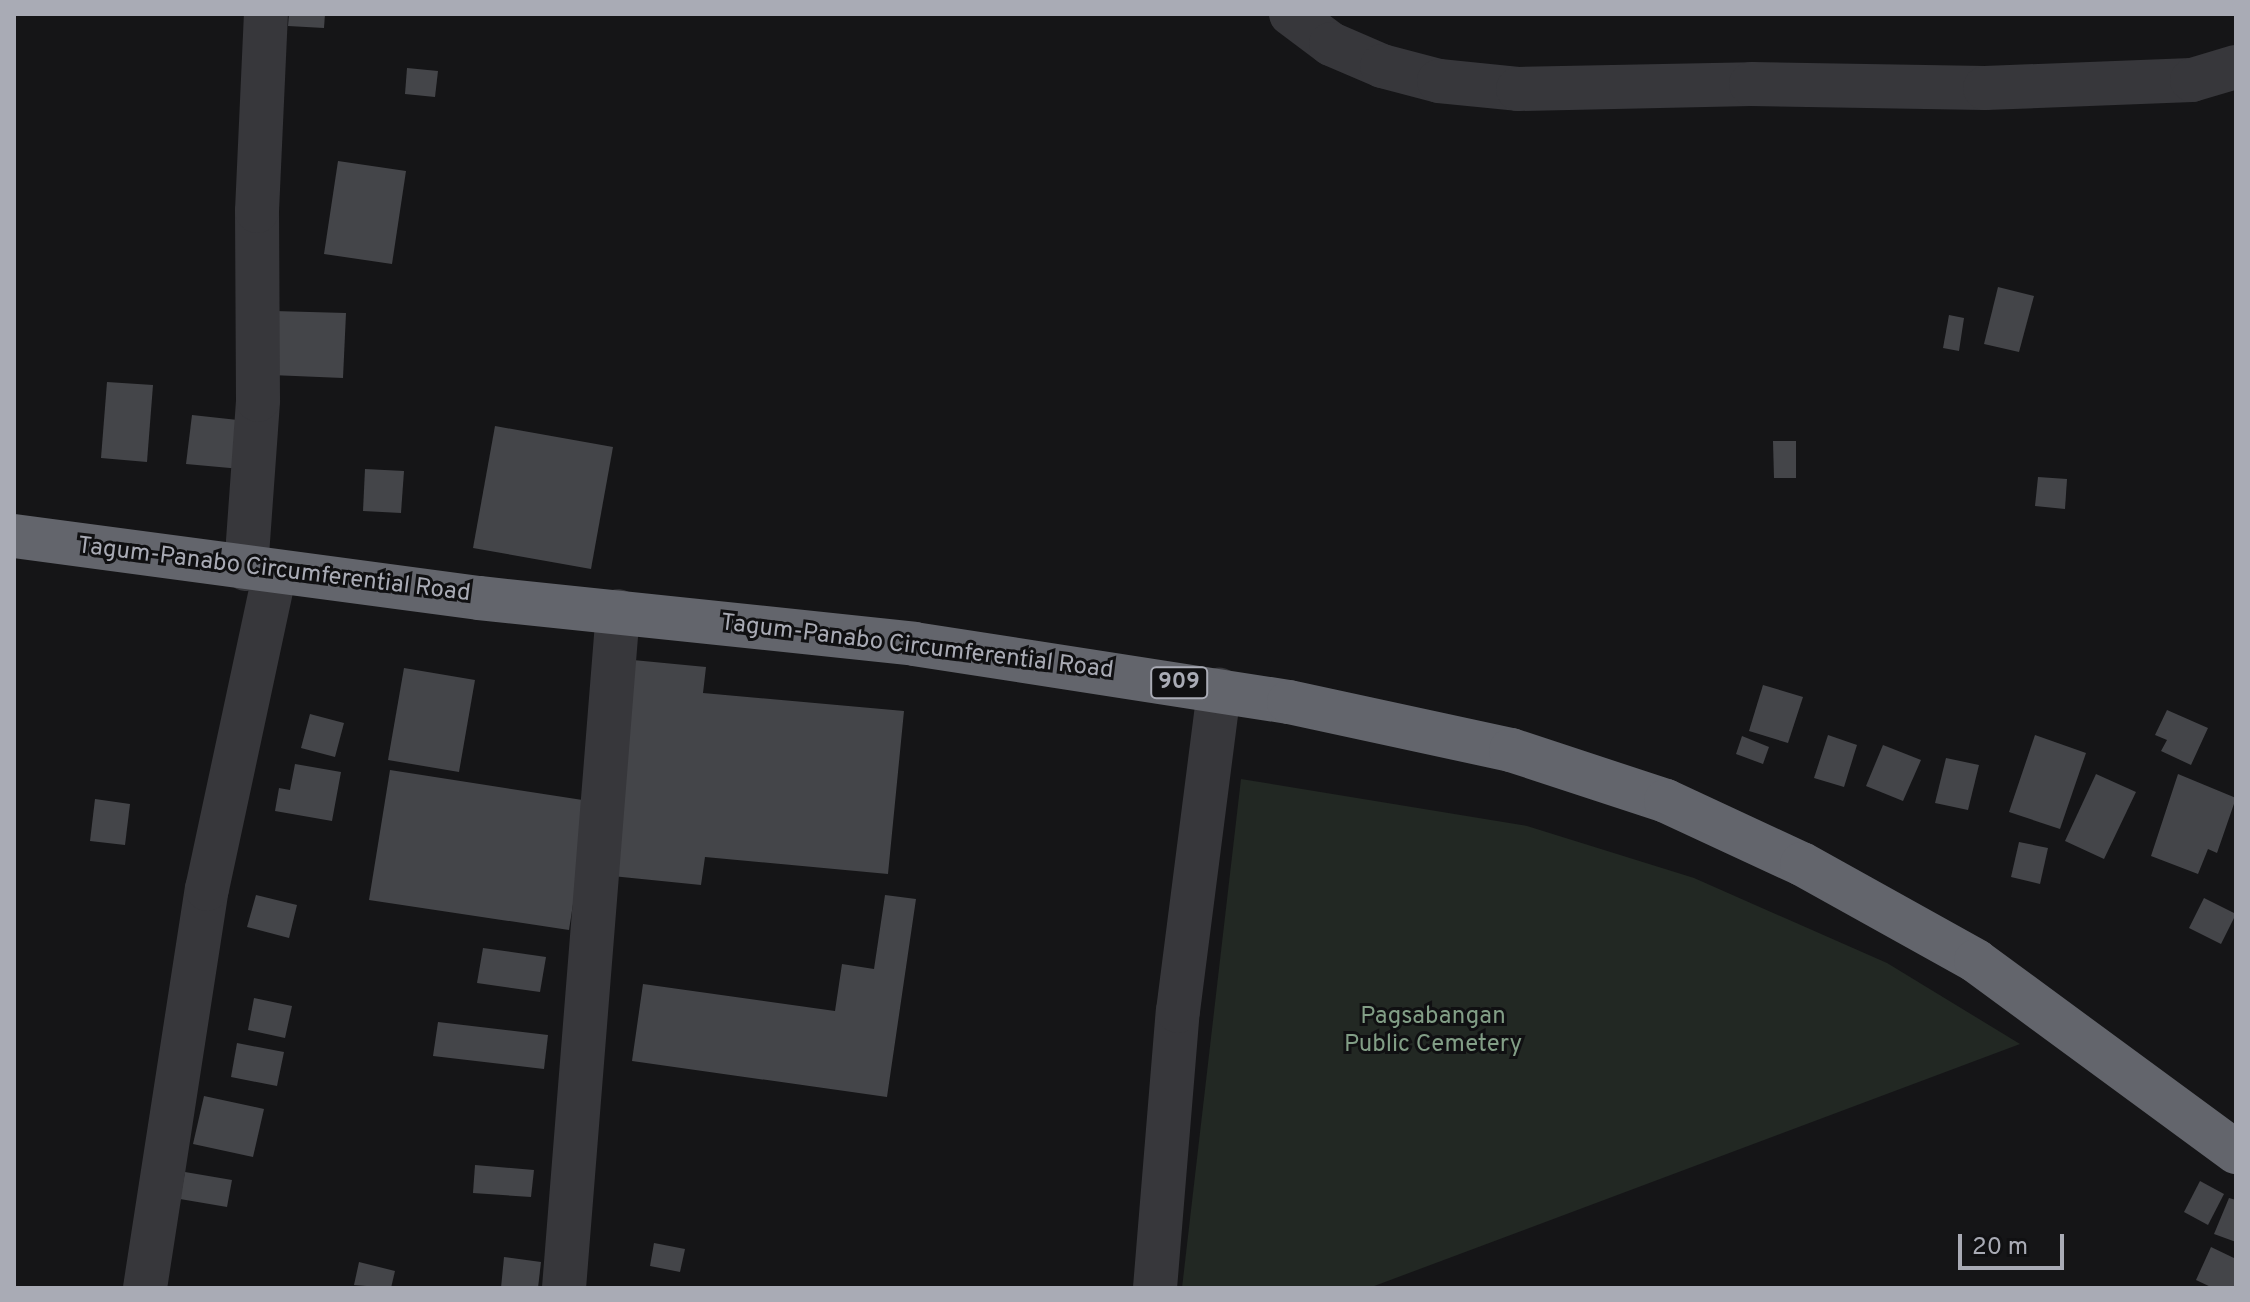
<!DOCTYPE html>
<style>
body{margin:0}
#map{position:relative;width:2250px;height:1302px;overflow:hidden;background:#151517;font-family:Overpass,sans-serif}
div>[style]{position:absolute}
.green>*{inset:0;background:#222823}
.building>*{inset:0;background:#444549}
.minor>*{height:44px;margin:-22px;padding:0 22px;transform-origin:22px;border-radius:22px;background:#37373b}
.highway>*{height:44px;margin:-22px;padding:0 22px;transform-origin:22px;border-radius:22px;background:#63656c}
span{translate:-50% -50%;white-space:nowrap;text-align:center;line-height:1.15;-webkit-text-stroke:6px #101012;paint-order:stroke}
.shield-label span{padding:2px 6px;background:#101012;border:2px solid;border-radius:6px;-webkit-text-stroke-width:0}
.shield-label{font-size:22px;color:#a9abb5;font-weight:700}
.street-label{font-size:24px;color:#a9abb5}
.park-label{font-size:24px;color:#829e86}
.frame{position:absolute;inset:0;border:16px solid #a9abb5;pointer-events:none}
.scale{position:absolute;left:1958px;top:1234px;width:106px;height:36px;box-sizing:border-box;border:4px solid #a9abb5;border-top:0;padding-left:10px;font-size:24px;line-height:28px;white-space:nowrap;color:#a9abb5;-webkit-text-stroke:6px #101012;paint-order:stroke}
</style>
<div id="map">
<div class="green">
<i style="clip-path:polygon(1241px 779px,1527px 826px,1694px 878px,1887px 963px,2020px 1044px,1369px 1288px,1182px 1288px)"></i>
</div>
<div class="building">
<i style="clip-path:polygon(289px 14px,325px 14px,324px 28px,288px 26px)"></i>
<i style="clip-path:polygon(407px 68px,438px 71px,435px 97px,405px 94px)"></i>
<i style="clip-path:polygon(338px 161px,406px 171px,392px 264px,324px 254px)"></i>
<i style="clip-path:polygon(1998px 287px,2034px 296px,2019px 352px,1984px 344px)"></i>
<i style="clip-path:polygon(274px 311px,346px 313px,343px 378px,271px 375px)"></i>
<i style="clip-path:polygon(1949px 315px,1964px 318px,1959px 351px,1943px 348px)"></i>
<i style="clip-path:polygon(107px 382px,153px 385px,147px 462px,101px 458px)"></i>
<i style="clip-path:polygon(192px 415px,247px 421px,241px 469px,186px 464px)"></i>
<i style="clip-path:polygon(495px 426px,613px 447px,591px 569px,473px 548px)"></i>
<i style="clip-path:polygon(1773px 441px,1796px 441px,1796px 478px,1774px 478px)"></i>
<i style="clip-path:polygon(365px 469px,404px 471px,401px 513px,363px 511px)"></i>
<i style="clip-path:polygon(2038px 477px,2067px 479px,2065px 509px,2035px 506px)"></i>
<i style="clip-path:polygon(633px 660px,706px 667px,703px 693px,904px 711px,888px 874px,705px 857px,701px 885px,612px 876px)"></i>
<i style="clip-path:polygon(404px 668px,475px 680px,459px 772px,388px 760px)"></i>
<i style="clip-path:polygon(1763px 685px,1803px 697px,1788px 743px,1749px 731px)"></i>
<i style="clip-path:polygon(2167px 710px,2208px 728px,2191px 765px,2161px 751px,2167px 740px,2155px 735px)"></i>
<i style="clip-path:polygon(310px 714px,344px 723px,335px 757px,301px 748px)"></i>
<i style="clip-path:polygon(1828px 735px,1857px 745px,1844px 787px,1814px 778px)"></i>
<i style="clip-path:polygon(2035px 735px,2086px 753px,2060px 829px,2009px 812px)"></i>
<i style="clip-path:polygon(1742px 736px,1769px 747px,1763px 764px,1736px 754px)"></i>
<i style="clip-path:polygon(1883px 745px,1921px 760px,1903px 801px,1866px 786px)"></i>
<i style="clip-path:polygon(1946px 758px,1979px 765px,1968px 810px,1935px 803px)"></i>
<i style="clip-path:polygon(295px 764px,341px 772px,332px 821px,275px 811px,279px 788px,290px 790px)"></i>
<i style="clip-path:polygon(390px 770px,589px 801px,569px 930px,369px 900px)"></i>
<i style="clip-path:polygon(2096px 774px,2136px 792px,2104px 859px,2065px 841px)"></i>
<i style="clip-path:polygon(2178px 774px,2236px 798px,2217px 853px,2208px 849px,2198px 874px,2151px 856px)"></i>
<i style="clip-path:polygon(95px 799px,130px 804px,125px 845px,90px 841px)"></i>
<i style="clip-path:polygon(2019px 842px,2048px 848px,2040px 884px,2011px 877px)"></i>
<i style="clip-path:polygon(256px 895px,297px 905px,289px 938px,247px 927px)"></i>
<i style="clip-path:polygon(885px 895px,916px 899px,887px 1097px,632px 1061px,643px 984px,835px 1011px,842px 964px,874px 969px)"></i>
<i style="clip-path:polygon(2204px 898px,2236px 914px,2221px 944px,2189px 928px)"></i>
<i style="clip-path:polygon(483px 948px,546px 957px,540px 992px,477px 983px)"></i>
<i style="clip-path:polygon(254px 998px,292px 1006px,285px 1038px,248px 1030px)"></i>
<i style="clip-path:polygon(438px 1022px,548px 1035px,544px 1069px,433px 1056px)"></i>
<i style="clip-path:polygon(237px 1043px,284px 1052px,277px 1086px,231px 1077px)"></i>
<i style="clip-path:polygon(204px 1096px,264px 1109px,253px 1157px,193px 1144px)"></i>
<i style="clip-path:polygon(475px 1165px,534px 1170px,531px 1197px,473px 1193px)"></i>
<i style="clip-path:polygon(185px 1172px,232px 1180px,227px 1207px,180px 1199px)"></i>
<i style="clip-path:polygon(2200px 1181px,2224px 1194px,2208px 1225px,2184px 1212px)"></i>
<i style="clip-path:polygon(2229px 1198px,2236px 1200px,2236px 1242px,2214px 1234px)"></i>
<i style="clip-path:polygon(654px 1243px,685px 1249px,680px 1272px,650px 1266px)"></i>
<i style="clip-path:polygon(2211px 1247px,2236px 1259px,2236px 1288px,2213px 1288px,2196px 1280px)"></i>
<i style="clip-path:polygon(504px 1257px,541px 1262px,538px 1288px,501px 1288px)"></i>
<i style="clip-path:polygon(359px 1262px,395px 1271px,391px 1288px,354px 1285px)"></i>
</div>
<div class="minor">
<i style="left:1291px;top:14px;width:50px;rotate:36.9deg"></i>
<i style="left:1331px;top:44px;width:56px;rotate:23.3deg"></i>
<i style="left:1382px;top:66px;width:59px;rotate:14.7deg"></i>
<i style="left:1439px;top:81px;width:79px;rotate:5.8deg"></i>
<i style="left:1518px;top:89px;width:233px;rotate:-1.2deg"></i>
<i style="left:1751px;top:84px;width:234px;rotate:1deg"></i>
<i style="left:1985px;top:88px;width:207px;rotate:-2.2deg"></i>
<i style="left:2192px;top:80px;width:46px;rotate:-16.5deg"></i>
<i style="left:246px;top:569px;width:169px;rotate:-85.9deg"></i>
<i style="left:258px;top:400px;width:189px;rotate:-90.3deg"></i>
<i style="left:257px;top:211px;width:197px;rotate:-87.4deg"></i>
<i style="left:145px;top:1288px;width:404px;rotate:-81.2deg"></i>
<i style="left:207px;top:889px;width:323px;rotate:-77.9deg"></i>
<i style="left:564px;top:1288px;width:679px;rotate:-85.44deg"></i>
<i style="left:1155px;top:1288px;width:278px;rotate:-85.3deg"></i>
<i style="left:1178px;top:1011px;width:324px;rotate:-82.7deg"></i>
</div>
<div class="highway">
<i style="left:14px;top:536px;width:469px;rotate:7.6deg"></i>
<i style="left:479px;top:598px;width:437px;rotate:6deg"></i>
<i style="left:914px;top:644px;width:379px;rotate:8.8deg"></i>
<i style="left:1289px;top:702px;width:227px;rotate:12.2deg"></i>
<i style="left:1511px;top:750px;width:163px;rotate:18.2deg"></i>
<i style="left:1666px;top:801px;width:150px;rotate:24.9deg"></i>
<i style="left:1802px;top:864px;width:199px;rotate:29.1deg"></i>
<i style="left:1976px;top:961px;width:323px;rotate:36.3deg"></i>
</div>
<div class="shield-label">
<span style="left:1179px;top:683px">909</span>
</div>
<div class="street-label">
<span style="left:274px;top:571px;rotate:7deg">Tagum-Panabo Circumferential Road</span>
<span style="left:917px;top:648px;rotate:7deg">Tagum-Panabo Circumferential Road</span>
</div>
<div class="park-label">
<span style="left:1433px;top:1032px">Pagsabangan<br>Public Cemetery</span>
</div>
<div class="frame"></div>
<div class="scale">20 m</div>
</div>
